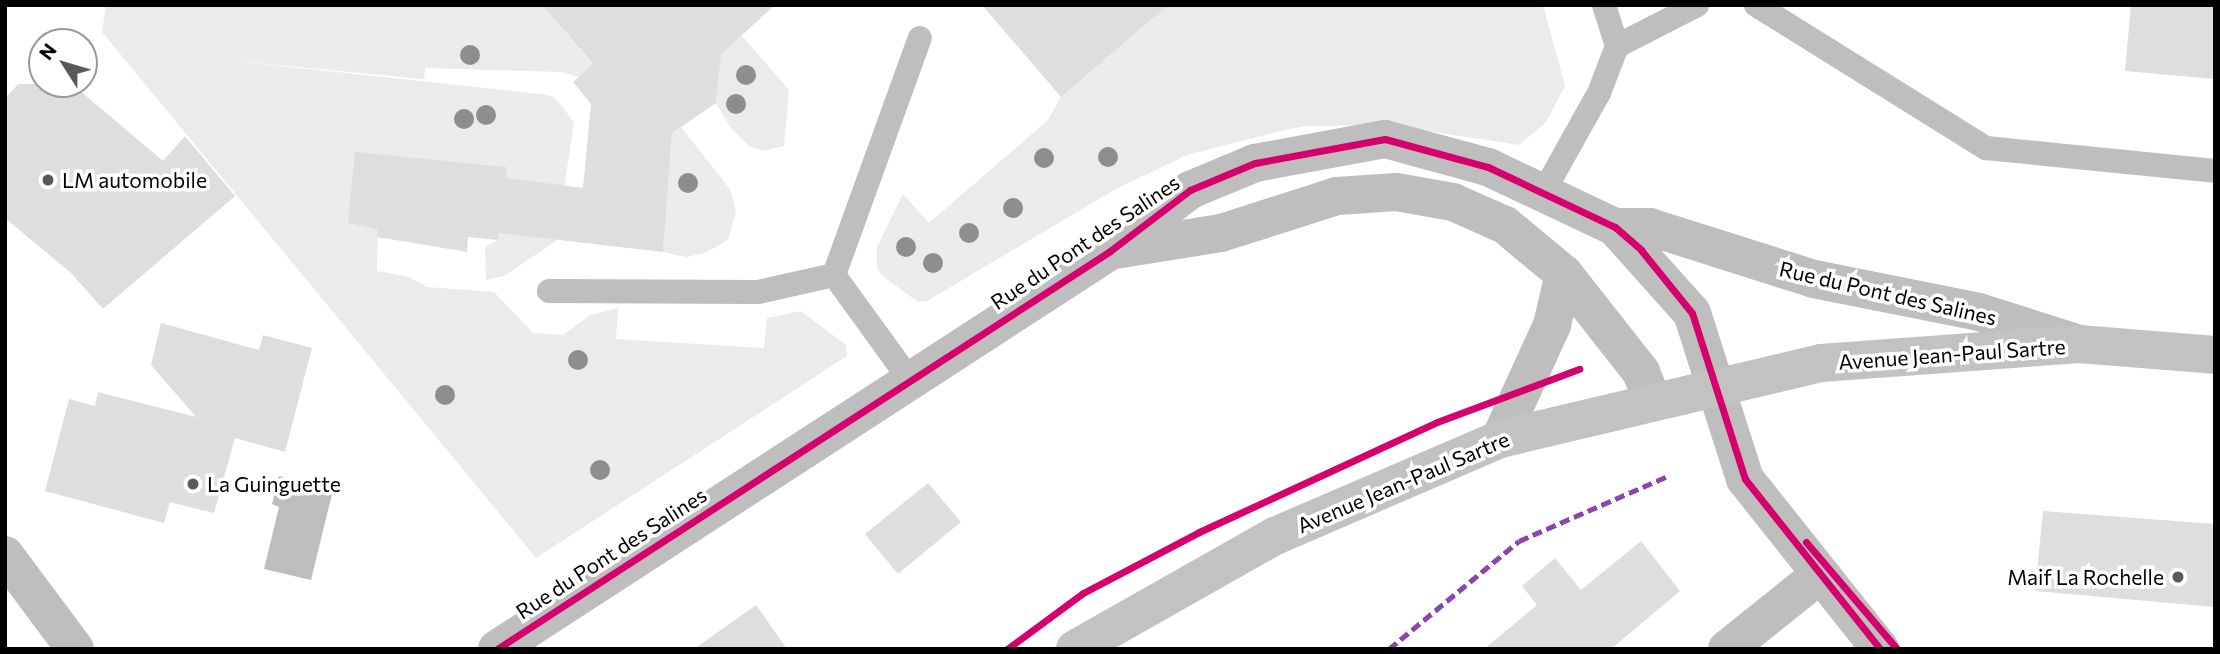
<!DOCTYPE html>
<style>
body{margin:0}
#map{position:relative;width:2220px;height:654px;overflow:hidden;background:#fff;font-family:Commissioner,sans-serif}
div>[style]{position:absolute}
.green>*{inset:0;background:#ebebeb}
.water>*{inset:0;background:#bdbdbd}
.building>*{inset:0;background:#dedede}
.service>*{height:24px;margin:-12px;padding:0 12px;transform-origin:12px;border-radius:12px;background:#bebebe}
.minor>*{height:38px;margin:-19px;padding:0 19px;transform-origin:19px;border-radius:19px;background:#bebebe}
.tertiary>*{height:38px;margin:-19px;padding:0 19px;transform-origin:19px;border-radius:19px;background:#bebebe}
.secondary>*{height:38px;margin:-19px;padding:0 19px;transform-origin:19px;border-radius:19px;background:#c2c2c2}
.quiet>*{height:5px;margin-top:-2.5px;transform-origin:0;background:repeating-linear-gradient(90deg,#8e44ad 0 10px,transparent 0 15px)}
.cycleway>*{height:7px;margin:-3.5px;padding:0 3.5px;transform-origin:3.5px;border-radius:3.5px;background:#d6006c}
.trees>*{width:20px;height:20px;margin:-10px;border-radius:50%;background:#8e8e8e}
.dots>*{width:19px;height:19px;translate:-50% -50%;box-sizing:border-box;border:4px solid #fff;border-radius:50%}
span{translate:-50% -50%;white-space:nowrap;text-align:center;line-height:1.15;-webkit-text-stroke:7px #fff;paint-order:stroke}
.poi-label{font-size:21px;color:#000}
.left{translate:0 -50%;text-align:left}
.right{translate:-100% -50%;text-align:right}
.street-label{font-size:21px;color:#000}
.frame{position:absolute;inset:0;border:7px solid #000;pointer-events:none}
.north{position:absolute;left:28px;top:28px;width:70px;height:70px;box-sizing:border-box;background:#fff;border:2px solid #999;border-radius:50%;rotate:307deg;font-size:19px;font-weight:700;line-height:28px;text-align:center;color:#000}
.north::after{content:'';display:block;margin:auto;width:24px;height:32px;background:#595959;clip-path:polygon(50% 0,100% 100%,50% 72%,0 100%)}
</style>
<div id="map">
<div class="green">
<i style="clip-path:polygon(106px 5px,542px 5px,593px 65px,579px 77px,561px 72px,425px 68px,424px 79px,216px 59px,540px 94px,552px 96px,563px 107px,574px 123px,556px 241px,504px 276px,486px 280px,485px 247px,498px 240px,507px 167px,433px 160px,378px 228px,377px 271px,409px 277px,427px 287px,494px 292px,533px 333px,563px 335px,590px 315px,618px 308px,616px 339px,764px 348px,767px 318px,801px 311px,846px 345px,847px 356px,536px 558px,102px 32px)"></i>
<i style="clip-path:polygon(1131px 5px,1543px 5px,1565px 86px,1546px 122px,1519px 145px,1389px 125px,1305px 126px,1277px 132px,1187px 155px,1116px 189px,927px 301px,918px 302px,885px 278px,877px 269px,877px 247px,903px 194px,929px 223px,1048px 120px,1061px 97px,1146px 24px)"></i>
<i style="clip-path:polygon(736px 29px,789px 90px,784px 146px,763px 151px,749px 146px,730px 127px,716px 103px,720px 61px,711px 49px)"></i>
<i style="clip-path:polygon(673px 117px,730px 189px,736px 211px,728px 240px,705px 253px,686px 257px,663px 252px)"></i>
</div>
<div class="water">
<i style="clip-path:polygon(279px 476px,333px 490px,311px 580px,264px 569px,279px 507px,272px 504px)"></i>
</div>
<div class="building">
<i style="clip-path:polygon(542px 5px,775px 5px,721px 54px,716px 103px,672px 133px,663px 252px,499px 233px,498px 240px,468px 237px,467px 252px,377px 237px,377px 229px,348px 223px,355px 152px,507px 167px,506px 178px,583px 188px,591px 104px,573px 82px,593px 64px)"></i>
<i style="clip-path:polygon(982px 5px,1168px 5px,1061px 97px)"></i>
<i style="clip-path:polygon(2131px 5px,2215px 5px,2215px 79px,2125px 71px)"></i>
<i style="clip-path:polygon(18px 84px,72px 84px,163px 161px,185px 136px,235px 196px,103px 309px,71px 273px,5px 218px,5px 99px)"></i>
<i style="clip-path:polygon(161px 323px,259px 350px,263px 335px,312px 348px,285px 452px,235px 438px,214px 513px,170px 502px,164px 523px,45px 491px,69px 399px,95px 406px,98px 392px,196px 417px,151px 365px)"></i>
<i style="clip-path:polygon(928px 483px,961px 522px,898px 574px,865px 534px)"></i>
<i style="clip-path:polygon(2043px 511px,2215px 524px,2215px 607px,2035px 591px)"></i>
<i style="clip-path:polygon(1641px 541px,1680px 591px,1611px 649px,1484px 649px,1537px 605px,1522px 586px,1555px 558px,1581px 590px)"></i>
<i style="clip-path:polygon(756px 605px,787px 649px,694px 649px)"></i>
</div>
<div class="service">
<i style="left:1756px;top:5px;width:271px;rotate:31.9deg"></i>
<i style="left:1986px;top:148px;width:230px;rotate:5.7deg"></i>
<i style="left:1617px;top:46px;width:90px;rotate:-27.1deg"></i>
<i style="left:1543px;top:193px;width:115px;rotate:-60.8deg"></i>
<i style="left:1599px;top:93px;width:50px;rotate:-69deg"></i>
<i style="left:1617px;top:46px;width:43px;rotate:-107.6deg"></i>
<i style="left:834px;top:275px;width:252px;rotate:-70.1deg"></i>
<i style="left:834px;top:275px;width:130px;rotate:54.1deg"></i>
<i style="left:549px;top:291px;width:209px;rotate:0.3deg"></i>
<i style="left:758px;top:292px;width:78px;rotate:-12.6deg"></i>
</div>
<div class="minor">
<i style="left:1715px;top:385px;width:99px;rotate:72.3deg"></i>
<i style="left:1745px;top:479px;width:217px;rotate:51.5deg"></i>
<i style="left:5px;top:555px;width:117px;rotate:53.3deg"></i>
<i style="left:1727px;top:649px;width:117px;rotate:-38.7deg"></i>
</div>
<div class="tertiary">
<i style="left:1615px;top:227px;width:35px"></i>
<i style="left:1650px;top:227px;width:172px;rotate:17.6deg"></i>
<i style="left:1814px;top:279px;width:168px;rotate:11.3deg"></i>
<i style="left:1979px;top:312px;width:105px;rotate:17.7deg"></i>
<i style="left:1115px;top:250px;width:107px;rotate:-9.1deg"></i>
<i style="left:1221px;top:233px;width:122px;rotate:-17.7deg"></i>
<i style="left:1337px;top:196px;width:59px;rotate:-3.9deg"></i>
<i style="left:1396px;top:192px;width:58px;rotate:10deg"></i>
<i style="left:1453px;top:202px;width:57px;rotate:23.9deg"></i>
<i style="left:1505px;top:225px;width:77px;rotate:39.7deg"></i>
<i style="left:1564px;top:274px;width:125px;rotate:51.8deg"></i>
<i style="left:1641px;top:372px;width:31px;rotate:68deg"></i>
<i style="left:1500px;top:439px;width:125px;rotate:-65.5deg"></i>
<i style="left:1552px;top:325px;width:52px;rotate:-76.8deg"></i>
<i style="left:497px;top:649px;width:731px;rotate:-32.99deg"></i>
<i style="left:1110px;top:251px;width:101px;rotate:-37.3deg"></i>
<i style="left:1190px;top:190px;width:70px;rotate:-22.6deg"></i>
<i style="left:1255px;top:163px;width:132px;rotate:-10.5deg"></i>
<i style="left:1385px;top:139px;width:107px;rotate:15.2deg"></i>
<i style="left:1488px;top:167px;width:140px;rotate:25.3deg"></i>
<i style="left:1615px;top:227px;width:115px;rotate:48.2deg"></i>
<i style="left:1692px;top:313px;width:76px;rotate:72.3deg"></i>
</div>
<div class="secondary">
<i style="left:1075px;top:649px;width:230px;rotate:-29.5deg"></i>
<i style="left:1275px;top:536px;width:245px;rotate:-23.3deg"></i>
<i style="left:1500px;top:439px;width:330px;rotate:-13.3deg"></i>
<i style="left:1821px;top:363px;width:259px;rotate:-4.2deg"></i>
<i style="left:2079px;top:344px;width:136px;rotate:4.6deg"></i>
</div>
<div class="quiet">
<i style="left:1389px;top:649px;width:169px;rotate:-39.7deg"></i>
<i style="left:1519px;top:541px;width:165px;rotate:-23.6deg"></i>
</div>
<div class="cycleway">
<i style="left:1806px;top:542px;width:140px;rotate:49.6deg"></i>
<i style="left:497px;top:649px;width:731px;rotate:-32.99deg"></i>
<i style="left:1110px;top:251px;width:101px;rotate:-37.3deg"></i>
<i style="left:1190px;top:190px;width:70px;rotate:-22.6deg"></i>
<i style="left:1255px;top:163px;width:132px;rotate:-10.5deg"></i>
<i style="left:1385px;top:139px;width:107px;rotate:15.2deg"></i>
<i style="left:1488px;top:167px;width:140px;rotate:25.3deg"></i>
<i style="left:1615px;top:227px;width:35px;rotate:41deg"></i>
<i style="left:1641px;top:250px;width:81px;rotate:51deg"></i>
<i style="left:1692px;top:313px;width:174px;rotate:72.3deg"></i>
<i style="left:1745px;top:479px;width:217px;rotate:51.5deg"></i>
<i style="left:1007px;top:649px;width:94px;rotate:-36.4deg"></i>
<i style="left:1083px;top:593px;width:131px;rotate:-27.7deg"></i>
<i style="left:1199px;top:532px;width:262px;rotate:-24.8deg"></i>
<i style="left:1437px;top:422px;width:152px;rotate:-20.5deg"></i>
</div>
<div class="trees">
<i style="left:470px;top:55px"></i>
<i style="left:746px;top:75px"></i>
<i style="left:736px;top:104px"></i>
<i style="left:486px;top:115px"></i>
<i style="left:464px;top:119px"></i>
<i style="left:1108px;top:157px"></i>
<i style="left:1044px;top:158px"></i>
<i style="left:688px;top:183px"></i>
<i style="left:1013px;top:208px"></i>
<i style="left:969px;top:233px"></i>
<i style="left:906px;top:247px"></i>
<i style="left:933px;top:263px"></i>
<i style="left:578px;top:360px"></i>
<i style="left:445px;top:395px"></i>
<i style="left:600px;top:470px"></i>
</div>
<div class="dots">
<i style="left:48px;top:180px;background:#595959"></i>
<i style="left:193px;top:484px;background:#595959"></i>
<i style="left:2178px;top:577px;background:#595959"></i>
</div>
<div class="poi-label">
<span class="left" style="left:62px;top:180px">LM automobile</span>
<span class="left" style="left:207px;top:484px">La Guinguette</span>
<span class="right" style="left:2164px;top:577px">Maif La Rochelle</span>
</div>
<div class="street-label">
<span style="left:1085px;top:242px;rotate:-34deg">Rue du Pont des Salines</span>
<span style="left:1888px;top:293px;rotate:13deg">Rue du Pont des Salines</span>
<span style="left:1952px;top:354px;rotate:-4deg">Avenue Jean-Paul Sartre</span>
<span style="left:1403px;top:482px;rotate:-23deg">Avenue Jean-Paul Sartre</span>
<span style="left:611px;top:553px;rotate:-33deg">Rue du Pont des Salines</span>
</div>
<div class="frame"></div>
<div class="north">N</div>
</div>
